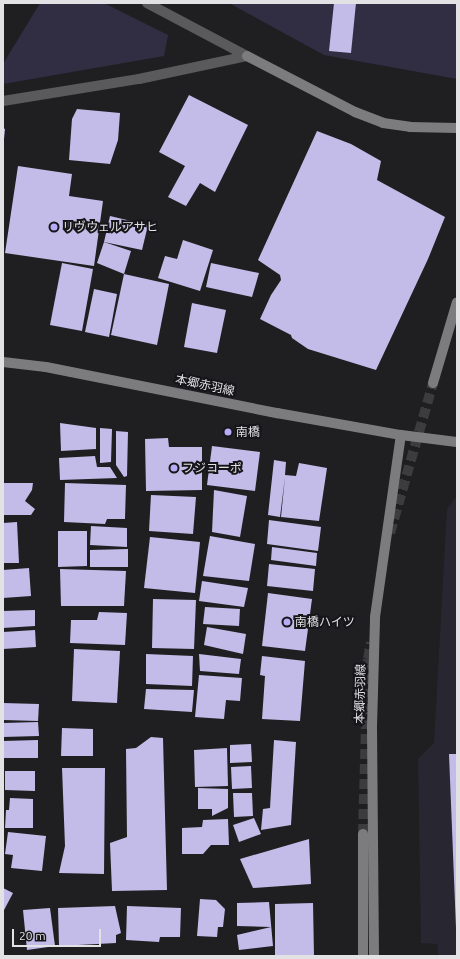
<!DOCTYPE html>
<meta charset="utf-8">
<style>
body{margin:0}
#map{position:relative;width:460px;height:959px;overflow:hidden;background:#1f1f22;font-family:Ubuntu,"Noto Sans JP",sans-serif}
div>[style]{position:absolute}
.built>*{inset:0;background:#282630}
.green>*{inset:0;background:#312d43}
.building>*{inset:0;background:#c3bce8}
.secondary-tunnel>*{height:10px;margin-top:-5px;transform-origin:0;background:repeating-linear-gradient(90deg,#3c3c3f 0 10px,transparent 0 15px)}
.street>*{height:10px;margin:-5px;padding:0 5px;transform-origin:5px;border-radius:5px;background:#5a5a5c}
.secondary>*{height:10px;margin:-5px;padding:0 5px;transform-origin:5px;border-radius:5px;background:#7c7c7f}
.dots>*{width:11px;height:11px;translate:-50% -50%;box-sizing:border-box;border:2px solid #161519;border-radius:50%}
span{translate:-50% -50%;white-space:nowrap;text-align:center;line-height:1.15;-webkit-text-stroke:4px #161519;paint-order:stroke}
.poi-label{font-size:12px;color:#e2e2e5}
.left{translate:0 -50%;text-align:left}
.street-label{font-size:12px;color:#e2e2e5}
.frame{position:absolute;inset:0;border:4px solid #e2e2e5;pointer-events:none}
.scale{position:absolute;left:12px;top:929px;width:89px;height:18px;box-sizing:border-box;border:2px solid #e2e2e5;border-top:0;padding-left:5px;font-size:12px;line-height:14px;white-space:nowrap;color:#e2e2e5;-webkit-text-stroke:3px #161519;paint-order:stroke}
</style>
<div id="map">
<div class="built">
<i style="clip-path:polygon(457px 496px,457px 956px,438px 956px,438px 944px,421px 943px,418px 759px,434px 743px,447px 509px)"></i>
</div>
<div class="green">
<i style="clip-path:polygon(40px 3px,104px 3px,168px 35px,164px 56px,3px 84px,3px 64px)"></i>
<i style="clip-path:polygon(229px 3px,457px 3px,457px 79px,324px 55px)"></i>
</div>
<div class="building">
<i style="clip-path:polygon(334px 3px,356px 3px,351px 53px,329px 51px)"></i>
<i style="clip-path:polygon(189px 95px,248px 125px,215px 192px,200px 183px,186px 206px,168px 197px,185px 166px,159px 152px)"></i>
<i style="clip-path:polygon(77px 109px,120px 113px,118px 140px,110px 164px,69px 160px,72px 119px)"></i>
<i style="clip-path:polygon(3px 128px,5px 129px,4px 139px,3px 139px)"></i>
<i style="clip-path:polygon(317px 131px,351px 144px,381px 161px,377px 180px,445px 217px,428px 259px,376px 370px,308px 349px,292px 338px,291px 335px,260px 319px,271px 295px,281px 280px,280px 275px,258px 260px)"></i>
<i style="clip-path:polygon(18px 166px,72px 174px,69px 196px,103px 201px,94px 266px,5px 253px)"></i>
<i style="clip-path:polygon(110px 216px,148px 225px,142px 250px,104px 242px)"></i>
<i style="clip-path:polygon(183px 240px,213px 250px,200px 291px,158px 278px,165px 256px,177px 259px)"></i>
<i style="clip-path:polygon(104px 242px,131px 251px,124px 274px,97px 263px)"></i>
<i style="clip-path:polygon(62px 263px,93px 269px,82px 331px,50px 325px)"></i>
<i style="clip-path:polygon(211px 263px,259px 273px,252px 297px,206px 287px)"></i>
<i style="clip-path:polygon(124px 274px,169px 284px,157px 345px,111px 335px)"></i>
<i style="clip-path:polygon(94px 289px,117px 294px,109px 337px,85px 332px)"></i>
<i style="clip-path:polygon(192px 303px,226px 310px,217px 353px,184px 347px)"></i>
<i style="clip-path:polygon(60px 423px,96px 428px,96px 449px,61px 451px)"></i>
<i style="clip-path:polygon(100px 428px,112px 429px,111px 462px,100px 463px)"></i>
<i style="clip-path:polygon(116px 431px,128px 432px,127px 476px,124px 477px,116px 465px)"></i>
<i style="clip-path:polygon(168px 438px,169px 447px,202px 447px,202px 490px,146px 491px,145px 439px)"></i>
<i style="clip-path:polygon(212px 446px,260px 452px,255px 491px,207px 485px)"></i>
<i style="clip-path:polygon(95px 456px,97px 467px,110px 467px,117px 478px,60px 480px,59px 458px)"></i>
<i style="clip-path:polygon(274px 460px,286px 462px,285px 475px,296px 476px,299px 463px,327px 468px,319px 521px,281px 517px,285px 477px,280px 517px,268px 515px)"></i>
<i style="clip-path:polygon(3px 483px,33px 483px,32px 490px,25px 501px,35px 509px,31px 515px,3px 515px)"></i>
<i style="clip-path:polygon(65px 483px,126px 485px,125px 519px,107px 519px,105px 524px,64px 522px)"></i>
<i style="clip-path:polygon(214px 490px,247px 496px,240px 537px,212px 532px)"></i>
<i style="clip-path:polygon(151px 495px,196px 497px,193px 534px,149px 531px)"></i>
<i style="clip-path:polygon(269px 520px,321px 527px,318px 551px,267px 544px)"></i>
<i style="clip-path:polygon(17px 522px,19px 563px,3px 563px,3px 523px)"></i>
<i style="clip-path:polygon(91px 526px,127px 528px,127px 547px,90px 545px)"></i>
<i style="clip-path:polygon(58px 531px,87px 531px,87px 566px,58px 567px)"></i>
<i style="clip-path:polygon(210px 536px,255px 544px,249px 581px,203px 576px)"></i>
<i style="clip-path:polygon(150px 537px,200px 542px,195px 593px,144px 588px)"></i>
<i style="clip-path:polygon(272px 547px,317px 553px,316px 566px,271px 560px)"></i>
<i style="clip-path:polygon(128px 549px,128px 567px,90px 567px,90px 550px)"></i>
<i style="clip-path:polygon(269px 564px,315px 569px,313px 591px,267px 586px)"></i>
<i style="clip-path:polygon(29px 568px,31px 596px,3px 598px,3px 570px)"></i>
<i style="clip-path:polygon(60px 569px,126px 571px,124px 606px,61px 606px)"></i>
<i style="clip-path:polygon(202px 581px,248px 588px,244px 607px,199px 601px)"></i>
<i style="clip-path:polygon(268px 593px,312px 599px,305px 651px,262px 646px)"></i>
<i style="clip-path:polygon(153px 599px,196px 600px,194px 649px,152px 648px)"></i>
<i style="clip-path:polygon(205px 607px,240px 609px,239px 626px,203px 624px)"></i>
<i style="clip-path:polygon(35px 610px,35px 626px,3px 628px,3px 611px)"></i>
<i style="clip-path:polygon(99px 612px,127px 613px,125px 645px,70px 643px,71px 620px,97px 620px)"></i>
<i style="clip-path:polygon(207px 627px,246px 634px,243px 654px,204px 645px)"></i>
<i style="clip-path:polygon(35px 630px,36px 647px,3px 649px,3px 632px)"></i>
<i style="clip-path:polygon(74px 649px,120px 651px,117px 703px,72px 701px)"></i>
<i style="clip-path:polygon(146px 654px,193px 656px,192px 686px,146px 684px)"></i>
<i style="clip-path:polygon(199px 654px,241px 659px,239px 674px,200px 671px)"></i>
<i style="clip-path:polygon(262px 656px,305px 661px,300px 721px,262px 719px,265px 676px,260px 675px)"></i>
<i style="clip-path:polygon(199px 675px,242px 678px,240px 701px,226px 700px,224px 719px,195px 717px)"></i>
<i style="clip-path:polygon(146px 689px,194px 690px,192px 712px,144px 709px)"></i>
<i style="clip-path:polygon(3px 703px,39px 704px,38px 721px,3px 720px)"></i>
<i style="clip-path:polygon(38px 722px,39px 736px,3px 737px,3px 723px)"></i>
<i style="clip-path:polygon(62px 728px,93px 729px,93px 756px,61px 756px)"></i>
<i style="clip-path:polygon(151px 737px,163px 738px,167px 890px,112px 891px,110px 843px,127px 837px,126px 749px,136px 748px)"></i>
<i style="clip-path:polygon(38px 740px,38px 758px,3px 758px,3px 741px)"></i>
<i style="clip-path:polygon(274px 740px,296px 742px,291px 825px,261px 830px,263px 809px,270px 808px)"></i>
<i style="clip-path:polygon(251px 744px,252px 762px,230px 763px,230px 745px)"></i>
<i style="clip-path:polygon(227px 748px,228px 786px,195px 787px,194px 750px)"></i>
<i style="clip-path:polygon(449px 754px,457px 754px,457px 928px,456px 928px)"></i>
<i style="clip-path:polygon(251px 766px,252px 788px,232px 789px,231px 767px)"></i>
<i style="clip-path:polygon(62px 768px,105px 768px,104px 874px,59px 873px,65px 846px)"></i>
<i style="clip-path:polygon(5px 771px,35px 771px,35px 791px,5px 790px)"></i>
<i style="clip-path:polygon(198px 788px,228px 789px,228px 808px,212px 816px,212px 809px,198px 809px)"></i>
<i style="clip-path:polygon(233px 793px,252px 793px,253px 816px,234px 817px)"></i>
<i style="clip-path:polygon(10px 798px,33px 799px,33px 828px,5px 828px,6px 810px,9px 810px)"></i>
<i style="clip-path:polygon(254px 818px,261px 834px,239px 842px,233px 825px)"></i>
<i style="clip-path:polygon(228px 819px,229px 845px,211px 845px,203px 854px,182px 854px,182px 828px,202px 827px,203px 820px)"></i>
<i style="clip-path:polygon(8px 832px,46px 836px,42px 871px,11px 868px,13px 855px,5px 854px)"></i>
<i style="clip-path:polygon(309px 839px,311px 884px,253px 888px,240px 859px)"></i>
<i style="clip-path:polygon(3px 888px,13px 893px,3px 912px)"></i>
<i style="clip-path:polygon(200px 899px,216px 900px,225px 909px,223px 927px,218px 927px,217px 937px,197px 936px)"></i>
<i style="clip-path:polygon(269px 902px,273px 946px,239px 950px,237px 935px,271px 927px,237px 926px,237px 903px)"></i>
<i style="clip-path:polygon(313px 903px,314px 956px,275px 956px,275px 904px)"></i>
<i style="clip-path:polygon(115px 906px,121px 933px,116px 935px,116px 943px,59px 946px,58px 908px)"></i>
<i style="clip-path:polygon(127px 906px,181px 908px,180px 937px,160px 937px,159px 942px,126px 940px)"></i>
<i style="clip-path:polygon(50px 908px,55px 946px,27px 950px,23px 910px)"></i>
</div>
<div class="secondary-tunnel">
<i style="left:390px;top:533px;width:156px;rotate:-74deg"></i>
<i style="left:363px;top:834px;width:175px;rotate:-88.4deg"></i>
<i style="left:368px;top:659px;width:17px;rotate:-80deg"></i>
</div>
<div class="street">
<i style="left:147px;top:3px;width:113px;rotate:27.9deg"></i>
<i style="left:3px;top:101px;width:138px;rotate:-9.2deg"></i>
<i style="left:139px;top:79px;width:110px;rotate:-12deg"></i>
</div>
<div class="secondary">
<i style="left:247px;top:56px;width:122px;rotate:27.4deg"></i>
<i style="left:355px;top:112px;width:30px;rotate:21deg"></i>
<i style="left:383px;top:123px;width:27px;rotate:8deg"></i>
<i style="left:410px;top:127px;width:47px;rotate:1.2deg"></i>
<i style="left:3px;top:362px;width:43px;rotate:6.6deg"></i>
<i style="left:46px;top:367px;width:236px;rotate:11.3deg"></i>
<i style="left:277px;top:413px;width:126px;rotate:10.1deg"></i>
<i style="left:401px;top:435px;width:56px;rotate:7.1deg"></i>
<i style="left:433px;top:383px;width:84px;rotate:-73.5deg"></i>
<i style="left:363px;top:834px;width:122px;rotate:90deg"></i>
<i style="left:374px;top:956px;width:229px;rotate:-90.5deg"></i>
<i style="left:372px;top:727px;width:110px;rotate:-88.4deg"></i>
<i style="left:375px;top:617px;width:184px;rotate:-81.9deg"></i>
</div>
<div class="dots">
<i style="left:54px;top:227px;background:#b9abf7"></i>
<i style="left:228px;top:432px;background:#b9abf7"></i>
<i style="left:174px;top:468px;background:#b9abf7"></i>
<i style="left:287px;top:622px;background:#b9abf7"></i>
</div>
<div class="poi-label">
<span class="left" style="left:62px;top:227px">リヴウェルアサヒ</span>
<span class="left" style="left:236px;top:432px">南橋</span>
<span class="left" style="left:182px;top:468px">フジコーポ</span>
<span class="left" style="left:295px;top:622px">南橋ハイツ</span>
</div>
<div class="street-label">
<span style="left:205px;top:385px;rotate:12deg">本郷赤羽線</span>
<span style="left:360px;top:694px;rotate:-89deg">本郷赤羽線</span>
</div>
<div class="frame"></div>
<div class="scale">20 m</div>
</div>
